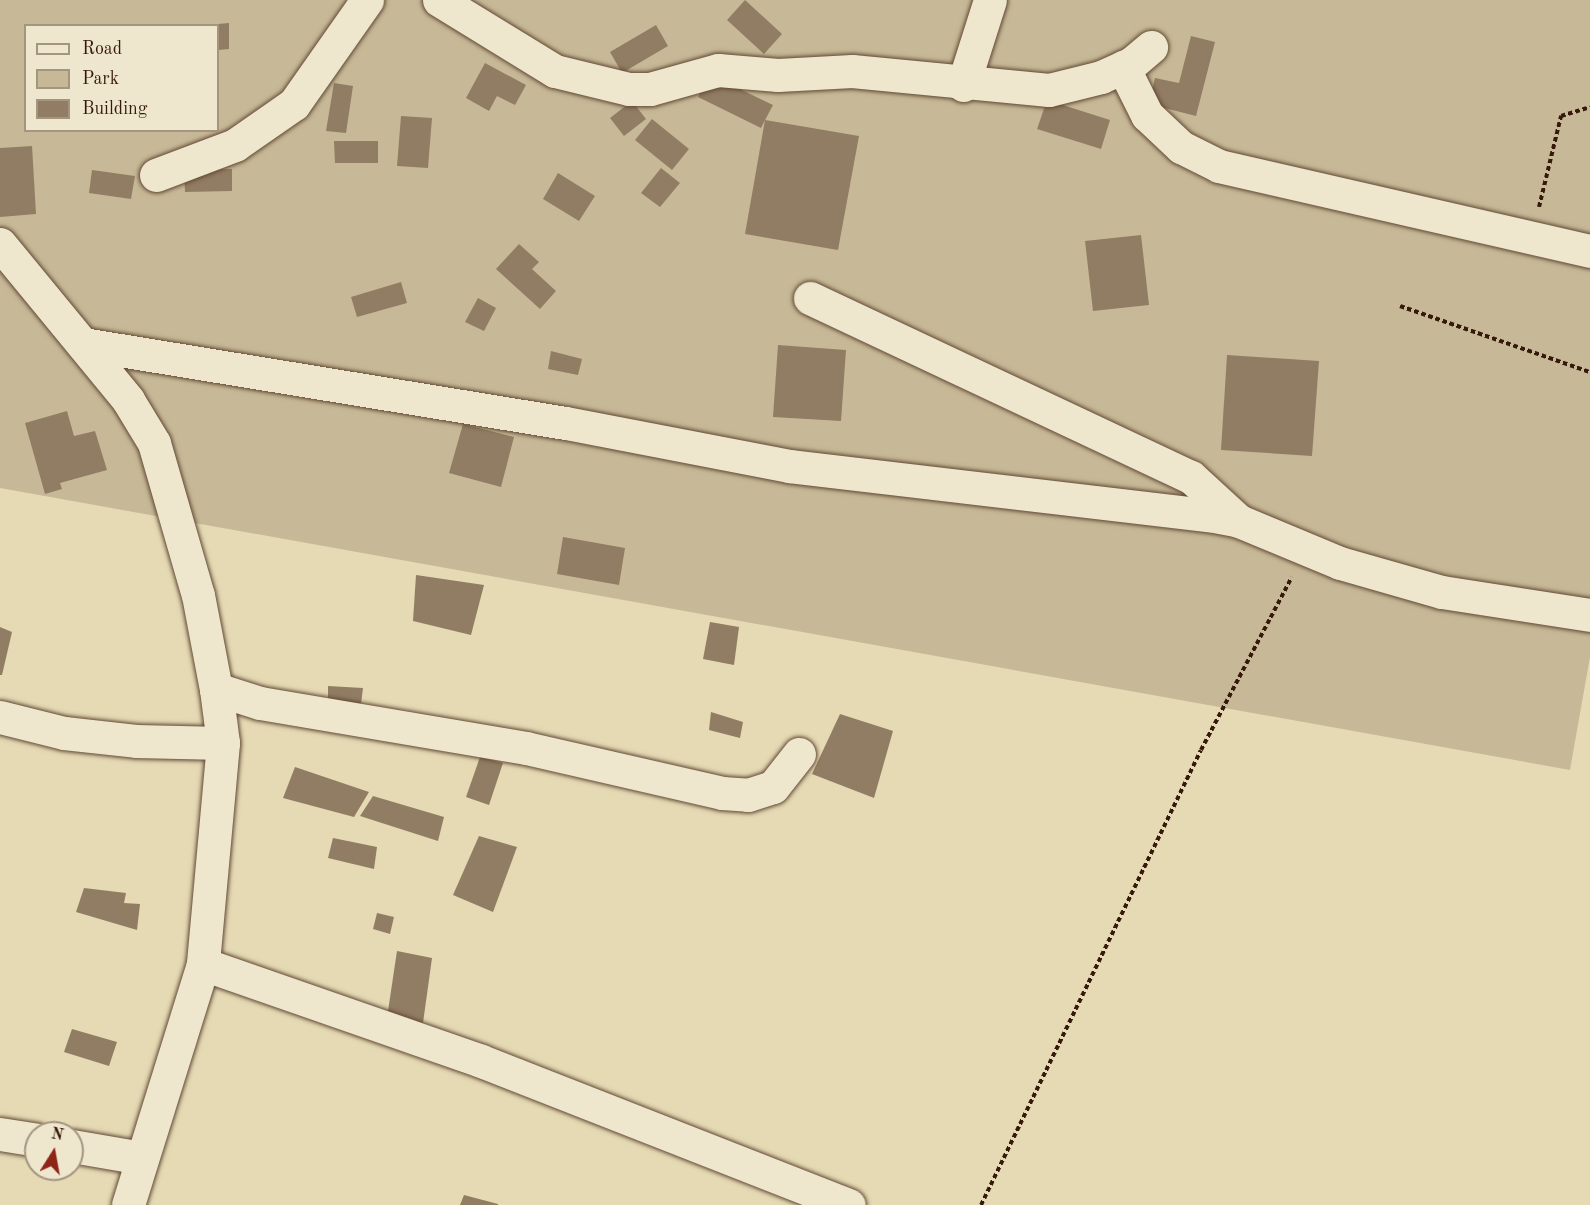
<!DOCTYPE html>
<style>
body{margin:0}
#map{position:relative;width:1590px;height:1205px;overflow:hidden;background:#e5dab4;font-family:"Old Standard TT",serif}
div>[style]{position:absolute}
.green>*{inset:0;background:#c7b997}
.building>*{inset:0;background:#917d63}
.path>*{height:4px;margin-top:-2px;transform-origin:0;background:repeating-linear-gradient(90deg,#36190b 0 4.5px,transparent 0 7.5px)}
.roads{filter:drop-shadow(0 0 2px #624935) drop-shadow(0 0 2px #624935)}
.minor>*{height:33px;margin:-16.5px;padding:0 16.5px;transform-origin:16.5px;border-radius:16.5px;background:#eee7ce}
span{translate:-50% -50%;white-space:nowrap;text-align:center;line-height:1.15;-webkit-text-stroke:4.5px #eee7ce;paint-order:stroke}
.legend{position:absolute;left:24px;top:24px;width:195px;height:108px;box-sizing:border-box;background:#eee7ce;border:2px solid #a49580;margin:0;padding:8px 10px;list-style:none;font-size:18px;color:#36190b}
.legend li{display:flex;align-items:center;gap:12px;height:30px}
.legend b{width:30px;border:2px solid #a49580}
.north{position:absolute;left:24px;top:1121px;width:60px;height:60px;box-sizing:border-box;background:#eee7ce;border:2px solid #a49580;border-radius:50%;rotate:11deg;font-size:16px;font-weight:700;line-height:24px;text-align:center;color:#36190b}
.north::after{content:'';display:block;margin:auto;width:21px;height:27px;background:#8f2418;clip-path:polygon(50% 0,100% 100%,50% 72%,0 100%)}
</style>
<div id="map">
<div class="green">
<i style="clip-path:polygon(evenodd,0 0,1590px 0,1590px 657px,1570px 770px,0 488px,0 0,26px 26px,218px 26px,218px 130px,26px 130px,26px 26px)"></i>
</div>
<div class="building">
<i style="clip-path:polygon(745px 0,782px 34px,764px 54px,727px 20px)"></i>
<i style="clip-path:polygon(229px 23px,229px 49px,218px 50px,218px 24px)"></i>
<i style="clip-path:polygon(656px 25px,668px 46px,622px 73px,610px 52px)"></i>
<i style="clip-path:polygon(1191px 36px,1215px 42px,1196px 116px,1149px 104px,1155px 78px,1179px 83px)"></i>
<i style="clip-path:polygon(485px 63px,526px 85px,515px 105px,497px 96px,489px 111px,466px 98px)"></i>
<i style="clip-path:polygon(709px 74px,773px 105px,761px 128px,698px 97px)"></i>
<i style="clip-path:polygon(334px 83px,353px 86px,346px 133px,326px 131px)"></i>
<i style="clip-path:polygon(1047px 100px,1110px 120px,1101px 149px,1037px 129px)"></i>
<i style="clip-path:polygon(632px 101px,646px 119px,624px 136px,610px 118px)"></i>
<i style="clip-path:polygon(401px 116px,432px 118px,428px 168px,397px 166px)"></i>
<i style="clip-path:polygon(652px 119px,689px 149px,672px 170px,635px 140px)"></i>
<i style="clip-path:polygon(765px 120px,859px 136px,838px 250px,745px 234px)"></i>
<i style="clip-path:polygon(334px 141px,378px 141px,378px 163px,335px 163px)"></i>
<i style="clip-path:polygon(32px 146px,36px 214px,0 217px,0 148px)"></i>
<i style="clip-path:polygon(661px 168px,680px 183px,660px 207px,641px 193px)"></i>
<i style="clip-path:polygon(232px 169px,232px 191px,185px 192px,184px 170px)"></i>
<i style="clip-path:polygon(92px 170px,135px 176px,131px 199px,89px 193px)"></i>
<i style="clip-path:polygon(558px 173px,595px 196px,579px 221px,543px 199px)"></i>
<i style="clip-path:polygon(1141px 235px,1149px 305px,1093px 311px,1085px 241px)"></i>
<i style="clip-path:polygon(519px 244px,539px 262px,532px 269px,556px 291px,540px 309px,496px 269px)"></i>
<i style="clip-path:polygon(401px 282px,407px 303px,357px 317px,351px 297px)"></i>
<i style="clip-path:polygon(478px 298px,496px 308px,484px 331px,465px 322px)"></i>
<i style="clip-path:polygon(778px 345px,846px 350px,841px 421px,773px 417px)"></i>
<i style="clip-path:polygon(551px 351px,582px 359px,578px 375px,548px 369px)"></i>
<i style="clip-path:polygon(1227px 355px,1319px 361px,1312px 456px,1221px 450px)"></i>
<i style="clip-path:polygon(67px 411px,74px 436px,95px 431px,107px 470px,60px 483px,62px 489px,45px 494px,25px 423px)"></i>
<i style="clip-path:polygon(463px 424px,514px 437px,501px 487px,449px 473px)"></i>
<i style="clip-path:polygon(563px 537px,625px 548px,619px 585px,557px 574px)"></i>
<i style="clip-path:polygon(416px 575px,484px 585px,471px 635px,413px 621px)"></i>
<i style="clip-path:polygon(710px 622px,739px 627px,734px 665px,703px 659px)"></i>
<i style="clip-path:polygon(0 627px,12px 632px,2px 675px,0 675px)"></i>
<i style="clip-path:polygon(328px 686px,363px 688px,361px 704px,328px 701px)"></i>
<i style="clip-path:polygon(711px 712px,743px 722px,740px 738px,709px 730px)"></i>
<i style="clip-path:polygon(840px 714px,893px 731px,874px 798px,812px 774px)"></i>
<i style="clip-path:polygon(480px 757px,503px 763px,489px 805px,466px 797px)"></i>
<i style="clip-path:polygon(295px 767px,369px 792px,354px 817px,283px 798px)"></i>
<i style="clip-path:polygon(373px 796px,444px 817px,438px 841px,360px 816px)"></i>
<i style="clip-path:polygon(479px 836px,517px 847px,493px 912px,453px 895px)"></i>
<i style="clip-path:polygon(333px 838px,377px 847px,374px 869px,328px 858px)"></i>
<i style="clip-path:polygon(84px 888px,126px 893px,124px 903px,140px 904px,137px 930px,76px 912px)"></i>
<i style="clip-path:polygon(377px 913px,394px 917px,390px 934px,373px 929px)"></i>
<i style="clip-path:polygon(397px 951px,432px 958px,423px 1023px,388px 1011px)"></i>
<i style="clip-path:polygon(72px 1029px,117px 1042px,109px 1066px,64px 1052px)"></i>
<i style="clip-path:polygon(464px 1195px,498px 1204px,498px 1205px,460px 1205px)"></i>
</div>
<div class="path">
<i style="left:1539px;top:207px;width:94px;rotate:-76.4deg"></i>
<i style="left:1561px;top:116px;width:30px;rotate:-17deg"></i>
<i style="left:1400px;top:306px;width:201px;rotate:19.2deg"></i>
<i style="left:981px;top:1205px;width:505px;rotate:-64.2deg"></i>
<i style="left:1201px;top:750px;width:195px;rotate:-62.3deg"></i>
</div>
<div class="roads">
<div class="minor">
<i style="left:439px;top:0;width:136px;rotate:31.5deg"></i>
<i style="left:555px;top:71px;width:76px;rotate:13.7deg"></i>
<i style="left:629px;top:89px;width:21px"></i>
<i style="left:650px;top:89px;width:71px;rotate:-15.6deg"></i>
<i style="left:718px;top:70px;width:60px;rotate:4.8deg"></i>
<i style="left:778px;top:75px;width:74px;rotate:-3.1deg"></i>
<i style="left:852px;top:71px;width:198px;rotate:5.5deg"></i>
<i style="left:1049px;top:90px;width:54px;rotate:-14deg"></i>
<i style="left:1101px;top:77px;width:34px;rotate:-24deg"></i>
<i style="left:1132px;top:63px;width:25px;rotate:-40deg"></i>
<i style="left:1123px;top:67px;width:54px;rotate:63.4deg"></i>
<i style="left:1147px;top:115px;width:47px;rotate:43.3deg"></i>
<i style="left:1181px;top:147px;width:42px;rotate:26.6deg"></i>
<i style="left:1219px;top:166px;width:381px;rotate:12.9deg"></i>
<i style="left:963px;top:85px;width:89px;rotate:-72.4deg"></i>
<i style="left:156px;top:175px;width:85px;rotate:-20.8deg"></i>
<i style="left:235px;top:145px;width:72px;rotate:-34.8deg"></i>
<i style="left:294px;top:104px;width:127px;rotate:-54.9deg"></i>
<i style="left:0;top:244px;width:202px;rotate:50.6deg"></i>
<i style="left:128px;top:400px;width:50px;rotate:58.8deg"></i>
<i style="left:154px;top:443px;width:158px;rotate:73.9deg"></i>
<i style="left:198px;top:595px;width:96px;rotate:79.2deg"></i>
<i style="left:216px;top:689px;width:54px;rotate:82.6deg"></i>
<i style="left:223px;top:743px;width:222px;rotate:95.2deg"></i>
<i style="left:203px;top:964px;width:252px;rotate:107.3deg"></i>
<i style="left:810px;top:298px;width:421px;rotate:25.2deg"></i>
<i style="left:1191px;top:477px;width:65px;rotate:42.5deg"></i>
<i style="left:83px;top:344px;width:489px;rotate:9.3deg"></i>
<i style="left:566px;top:423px;width:227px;rotate:10.9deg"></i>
<i style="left:789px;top:466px;width:423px;rotate:6.7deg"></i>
<i style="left:1209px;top:515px;width:31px;rotate:11deg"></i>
<i style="left:1239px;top:521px;width:109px;rotate:22.6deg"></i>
<i style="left:1340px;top:563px;width:106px;rotate:15.9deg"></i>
<i style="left:1442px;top:592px;width:150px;rotate:8.8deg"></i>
<i style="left:216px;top:689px;width:46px;rotate:17.7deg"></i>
<i style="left:260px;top:703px;width:270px;rotate:9.6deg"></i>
<i style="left:526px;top:748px;width:201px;rotate:12.9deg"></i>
<i style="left:722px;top:793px;width:26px;rotate:4deg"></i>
<i style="left:748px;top:795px;width:26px;rotate:-18deg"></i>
<i style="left:773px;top:787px;width:42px;rotate:-51.8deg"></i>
<i style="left:0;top:717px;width:66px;rotate:14deg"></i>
<i style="left:64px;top:733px;width:72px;rotate:6.3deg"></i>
<i style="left:136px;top:741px;width:87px;rotate:1.3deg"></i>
<i style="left:203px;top:964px;width:294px;rotate:19.2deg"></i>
<i style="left:481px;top:1061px;width:395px;rotate:21.4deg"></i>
<i style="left:0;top:1134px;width:36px;rotate:9deg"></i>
<i style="left:72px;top:1146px;width:71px;rotate:9.7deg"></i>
</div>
</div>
<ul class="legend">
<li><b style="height:8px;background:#eee7ce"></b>Road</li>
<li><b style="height:16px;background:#c7b997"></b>Park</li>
<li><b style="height:16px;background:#917d63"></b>Building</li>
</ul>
<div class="north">N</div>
</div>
